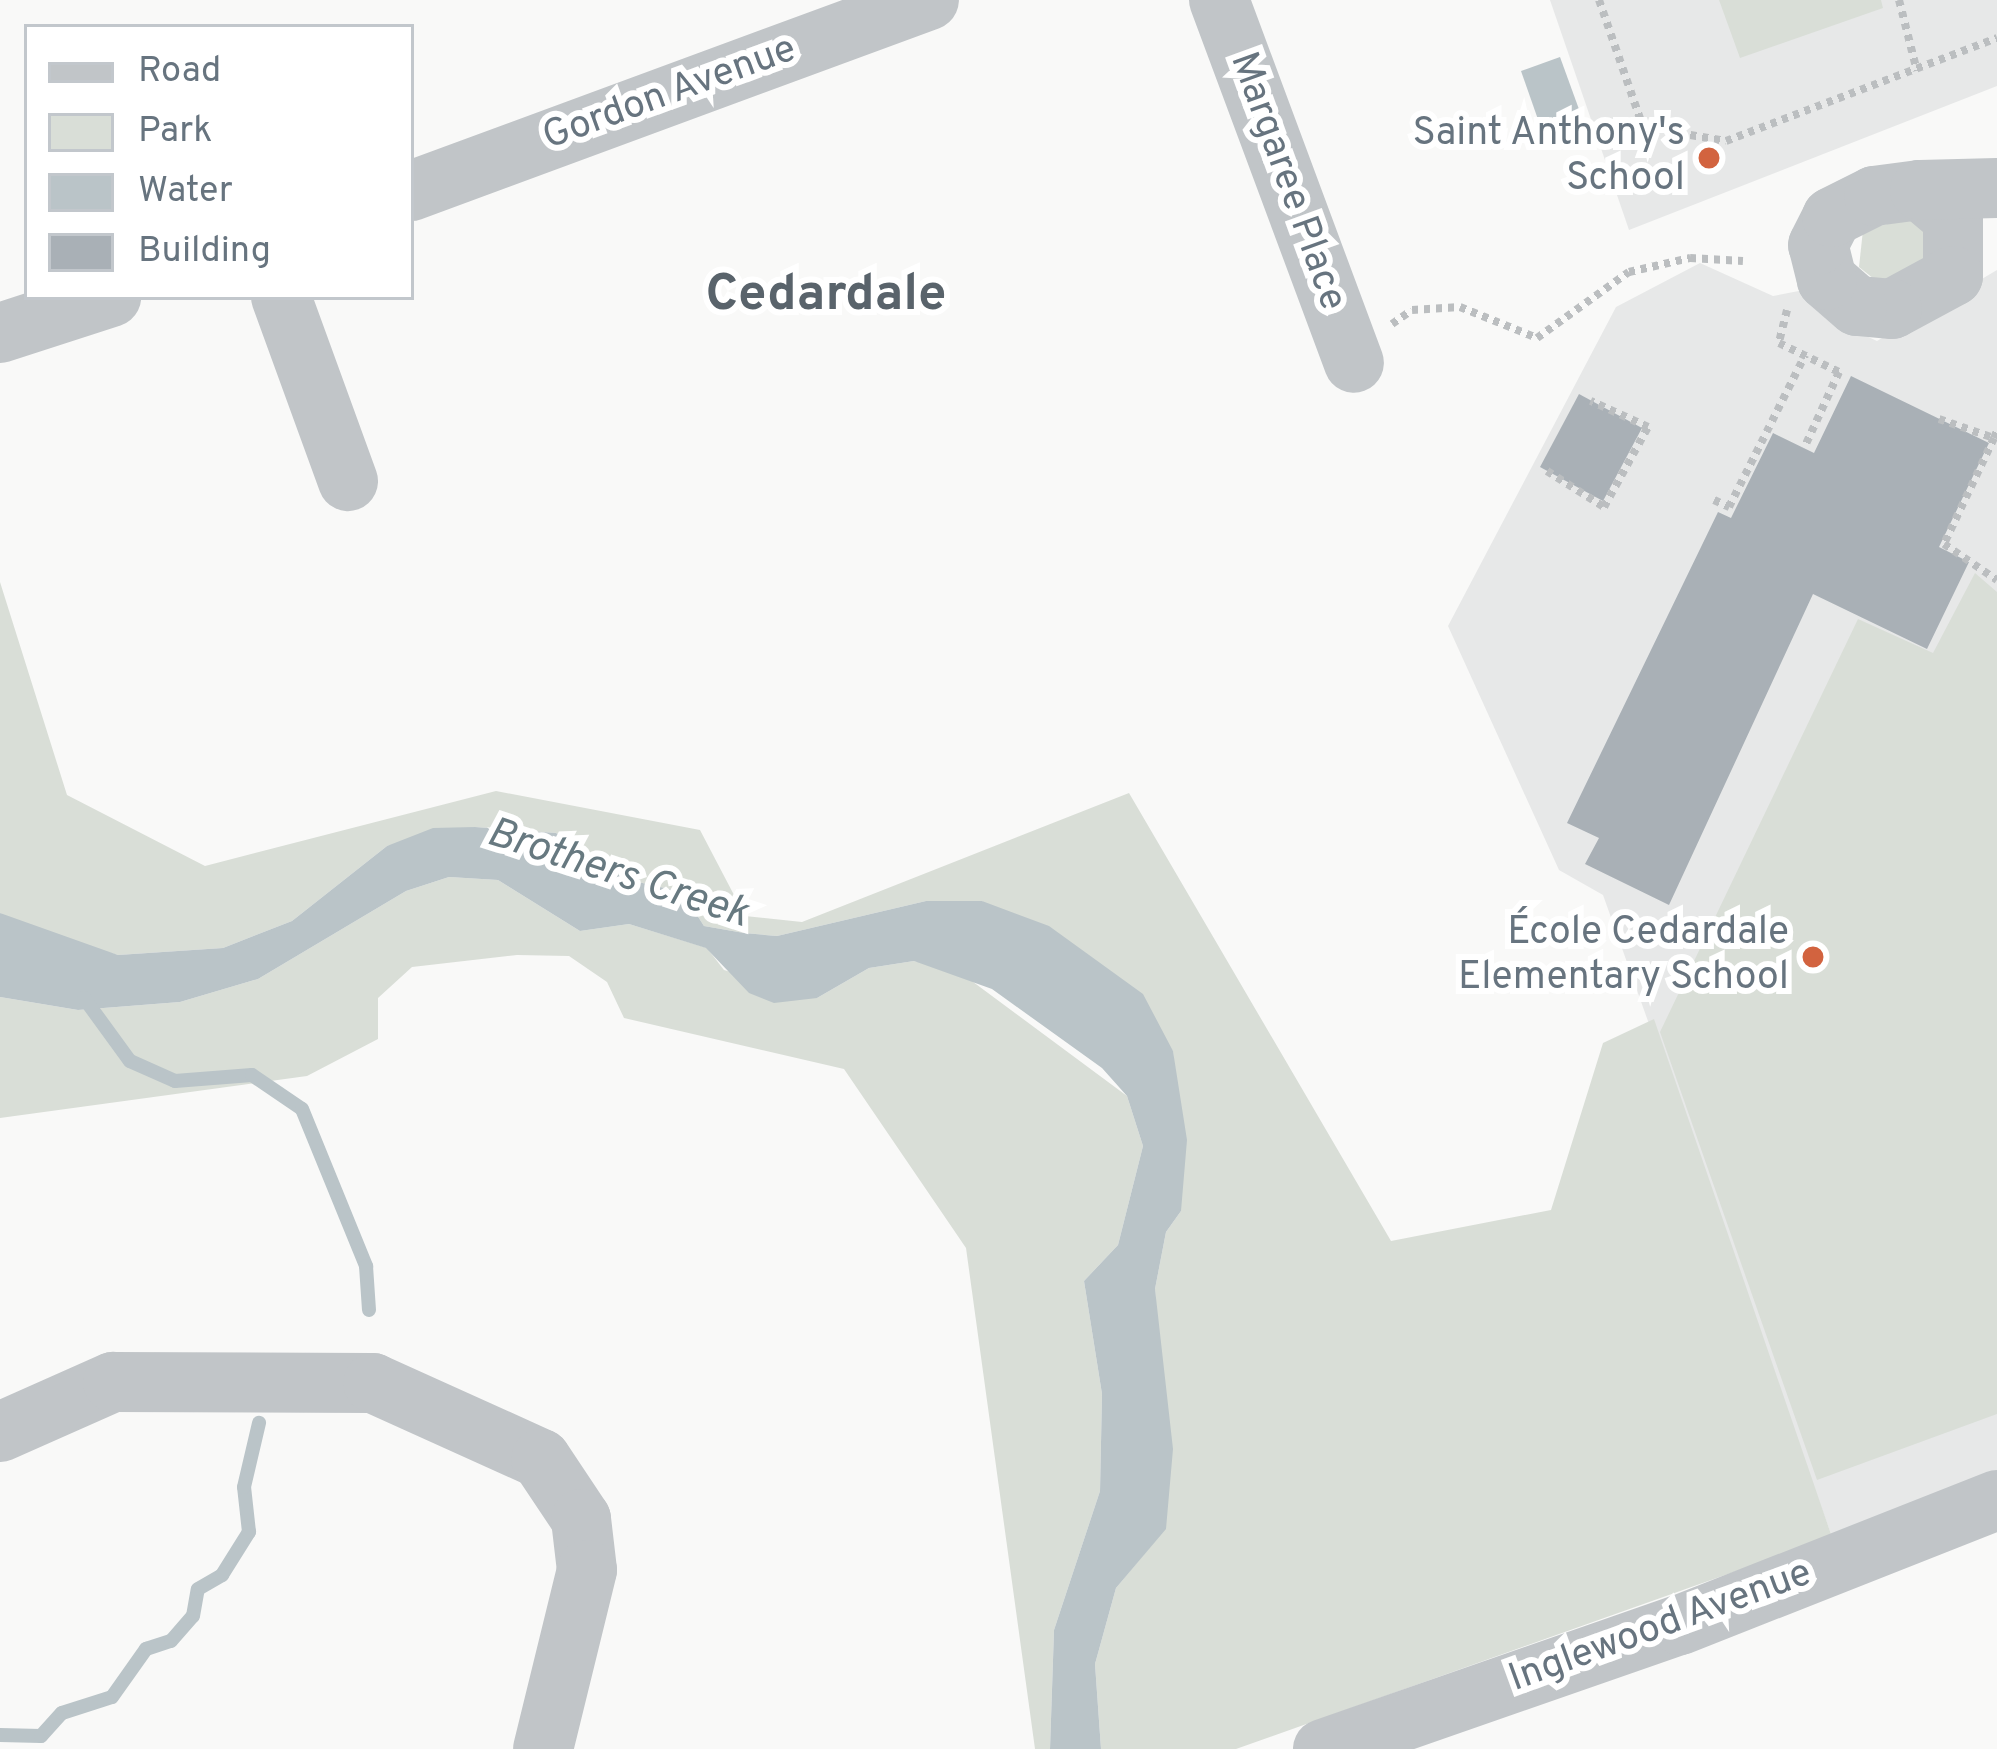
<!DOCTYPE html>
<meta charset="utf-8">
<style>
body{margin:0}
#map{position:relative;width:1997px;height:1749px;overflow:hidden;background:#f9f9f8;font-family:Overpass,sans-serif}
div>[style]{position:absolute}
.built>*{inset:0;background:#e7e8e8}
.green>*{inset:0;background:#d9ded7}
.water>*{inset:0;background:#bac4c8}
.stream>*{height:14px;margin:-7px;padding:0 7px;transform-origin:7px;border-radius:7px;background:#bac4c8}
.building>*{inset:0;background:#a9b0b6}
.path>*{height:8px;margin-top:-4px;transform-origin:0;background:repeating-linear-gradient(90deg,#bbbec0 0 6px,transparent 0 12px)}
.minor>*{height:60px;margin:-30px;padding:0 30px;transform-origin:30px;border-radius:30px;background:#c1c5c8}
.dots>*{width:33px;height:33px;translate:-50% -50%;box-sizing:border-box;border:6px solid #fff;border-radius:50%}
span{translate:-50% -50%;white-space:nowrap;text-align:center;line-height:1.15;-webkit-text-stroke:12px #fff;paint-order:stroke}
.street-label{font-size:39px;color:#67747f}
.poi-label{font-size:39px;color:#67747f}
.right{translate:-100% -50%;text-align:right}
.water-label{font-size:42px;color:#677980;font-style:italic}
.district-label{font-size:51px;color:#59636b;font-weight:700}
.legend{position:absolute;left:24px;top:24px;width:390px;height:276px;box-sizing:border-box;background:#fff;border:3px solid #c2c7cc;margin:0;padding:15px 21px;list-style:none;font-size:36px;color:#67747f}
.legend li{display:flex;align-items:center;gap:24px;height:60px}
.legend b{width:60px;border:3px solid #c2c7cc}
</style>
<div id="map">
<div class="built">
<i style="clip-path:polygon(1550px 0,1997px 0,1997px 86px,1629px 230px)"></i>
<i style="clip-path:polygon(1700px 263px,1773px 296px,1809px 289px,1838px 323px,1877px 341px,1997px 270px,1997px 1476px,1832px 1537px,1603px 895px,1559px 870px,1448px 626px,1616px 307px)"></i>
</div>
<div class="green">
<i style="clip-path:polygon(1719px 0,1881px 0,1883px 8px,1740px 58px)"></i>
<i style="clip-path:polygon(1928px 214px,1944px 253px,1879px 283px,1859px 267px,1863px 230px)"></i>
<i style="clip-path:polygon(1975px 573px,1997px 592px,1997px 1414px,1817px 1480px,1660px 1032px,1858px 619px,1933px 653px)"></i>
<i style="clip-path:polygon(0 582px,67px 795px,205px 866px,496px 791px,700px 830px,745px 916px,802px 922px,1129px 793px,1391px 1241px,1551px 1210px,1603px 1043px,1654px 1019px,1832px 1537px,1236px 1749px,1101px 1749px,1095px 1664px,1116px 1588px,1165px 1529px,1155px 1289px,1166px 1232px,1181px 1211px,1173px 1051px,982px 901px,926px 901px,777px 936px,744px 933px,704px 926px,682px 892px,625px 879px,556px 833px,475px 827px,387px 846px,292px 921px,223px 948px,118px 955px,31px 931px,0 913px)"></i>
<i style="clip-path:polygon(449px 877px,498px 880px,580px 931px,629px 924px,707px 948px,724px 970px,817px 998px,869px 968px,914px 961px,957px 970px,1127px 1096px,1143px 1146px,1118px 1245px,1084px 1281px,1102px 1394px,1100px 1491px,1054px 1630px,1050px 1749px,1035px 1749px,966px 1248px,844px 1069px,624px 1018px,607px 982px,569px 956px,517px 955px,412px 967px,378px 998px,378px 1039px,307px 1076px,0 1118px,0 997px,78px 1010px,180px 1002px,258px 979px,406px 891px)"></i>
</div>
<div class="water">
<i style="clip-path:polygon(1560px 57px,1588px 134px,1548px 148px,1521px 71px)"></i>
<i style="clip-path:polygon(475px 827px,556px 833px,625px 879px,682px 892px,704px 926px,744px 933px,777px 936px,926px 901px,982px 901px,1049px 926px,1143px 994px,1173px 1051px,1187px 1140px,1181px 1211px,1166px 1232px,1155px 1289px,1173px 1449px,1166px 1529px,1116px 1588px,1095px 1664px,1101px 1749px,1050px 1749px,1054px 1630px,1100px 1491px,1102px 1394px,1084px 1281px,1118px 1245px,1143px 1146px,1127px 1096px,1102px 1068px,992px 989px,914px 961px,869px 968px,817px 998px,774px 1003px,749px 993px,706px 948px,629px 924px,580px 931px,498px 880px,449px 877px,406px 891px,258px 979px,180px 1002px,78px 1010px,0 997px,0 913px,118px 955px,223px 948px,292px 921px,387px 846px,433px 828px)"></i>
</div>
<div class="stream">
<i style="left:84px;top:998px;width:78px;rotate:53.9deg"></i>
<i style="left:130px;top:1061px;width:49px;rotate:24deg"></i>
<i style="left:175px;top:1081px;width:77px;rotate:-4.5deg"></i>
<i style="left:252px;top:1075px;width:60px;rotate:34.2deg"></i>
<i style="left:302px;top:1109px;width:170px;rotate:67.8deg"></i>
<i style="left:366px;top:1266px;width:44px;rotate:86.1deg"></i>
<i style="left:0;top:1735px;width:41px;rotate:1.4deg"></i>
<i style="left:41px;top:1736px;width:31px;rotate:-48deg"></i>
<i style="left:62px;top:1713px;width:52px;rotate:-17.7deg"></i>
<i style="left:112px;top:1697px;width:59px;rotate:-54.7deg"></i>
<i style="left:146px;top:1649px;width:26px;rotate:-18deg"></i>
<i style="left:171px;top:1641px;width:33px;rotate:-49deg"></i>
<i style="left:193px;top:1616px;width:27px;rotate:-80deg"></i>
<i style="left:198px;top:1589px;width:28px;rotate:-30deg"></i>
<i style="left:222px;top:1575px;width:51px;rotate:-57.9deg"></i>
<i style="left:249px;top:1532px;width:45px;rotate:-96.3deg"></i>
<i style="left:244px;top:1487px;width:66px;rotate:-76.8deg"></i>
</div>
<div class="building">
<i style="clip-path:polygon(1851px 376px,1989px 443px,1939px 547px,1969px 562px,1927px 649px,1813px 594px,1669px 905px,1585px 864px,1599px 838px,1567px 823px,1718px 512px,1731px 518px,1773px 433px,1814px 453px)"></i>
<i style="clip-path:polygon(1579px 394px,1642px 428px,1603px 501px,1540px 467px)"></i>
</div>
<div class="path">
<i style="left:1599px;top:0;width:134px;rotate:70.9deg"></i>
<i style="left:1643px;top:127px;width:84px;rotate:9.6deg"></i>
<i style="left:1726px;top:141px;width:290px;rotate:-20.8deg"></i>
<i style="left:1899px;top:0;width:73px;rotate:75.8deg"></i>
<i style="left:1787px;top:310px;width:34px;rotate:104deg"></i>
<i style="left:1779px;top:343px;width:67px;rotate:25.8deg"></i>
<i style="left:1839px;top:372px;width:84px;rotate:114.7deg"></i>
<i style="left:1392px;top:324px;width:24px;rotate:-35deg"></i>
<i style="left:1412px;top:310px;width:48px;rotate:-3.6deg"></i>
<i style="left:1460px;top:307px;width:83px;rotate:21.9deg"></i>
<i style="left:1537px;top:338px;width:113px;rotate:-35.7deg"></i>
<i style="left:1629px;top:272px;width:63px;rotate:-12.9deg"></i>
<i style="left:1690px;top:258px;width:53px;rotate:3.2deg"></i>
<i style="left:1939px;top:419px;width:58px;rotate:19.1deg"></i>
<i style="left:1994px;top:438px;width:8px;rotate:-67deg"></i>
<i style="left:1994px;top:438px;width:117px;rotate:115.3deg"></i>
<i style="left:1944px;top:544px;width:64px;rotate:34.2deg"></i>
<i style="left:1547px;top:471px;width:67px;rotate:32.3deg"></i>
<i style="left:1604px;top:507px;width:91px;rotate:-61.2deg"></i>
<i style="left:1648px;top:427px;width:63px;rotate:-155.5deg"></i>
<i style="left:1714px;top:500px;width:17px;rotate:25deg"></i>
<i style="left:1729px;top:507px;width:170px;rotate:-63.4deg"></i>
</div>
<div class="minor">
<i style="left:1219px;top:0;width:387px;rotate:69.6deg"></i>
<i style="left:1920px;top:190px;width:43px;rotate:40.3deg"></i>
<i style="left:1953px;top:218px;width:58px;rotate:90deg"></i>
<i style="left:1953px;top:276px;width:69px;rotate:151.6deg"></i>
<i style="left:1892px;top:309px;width:35px;rotate:-175deg"></i>
<i style="left:1857px;top:306px;width:40px;rotate:-139deg"></i>
<i style="left:1827px;top:280px;width:36px;rotate:-104deg"></i>
<i style="left:1818px;top:245px;width:31px;rotate:-63deg"></i>
<i style="left:1832px;top:217px;width:47px;rotate:-26.6deg"></i>
<i style="left:1874px;top:196px;width:46px;rotate:-7.4deg"></i>
<i style="left:1920px;top:190px;width:77px;rotate:-1.5deg"></i>
<i style="left:411px;top:191px;width:552px;rotate:-20.24deg"></i>
<i style="left:281px;top:297px;width:196px;rotate:70deg"></i>
<i style="left:0;top:333px;width:117px;rotate:-18deg"></i>
<i style="left:0;top:1432px;width:124px;rotate:-23.9deg"></i>
<i style="left:113px;top:1382px;width:260px;rotate:0.2deg"></i>
<i style="left:373px;top:1383px;width:184px;rotate:24.3deg"></i>
<i style="left:541px;top:1459px;width:72px;rotate:56.3deg"></i>
<i style="left:581px;top:1519px;width:51px;rotate:83.3deg"></i>
<i style="left:587px;top:1570px;width:184px;rotate:103.8deg"></i>
<i style="left:1323px;top:1749px;width:378px;rotate:-19.2deg"></i>
<i style="left:1680px;top:1625px;width:341px;rotate:-21.5deg"></i>
</div>
<div class="dots">
<i style="left:1709px;top:158px;background:#d2633f"></i>
<i style="left:1813px;top:957px;background:#d2633f"></i>
</div>
<div class="street-label">
<span style="left:670px;top:95px;rotate:-20deg">Gordon Avenue</span>
<span style="left:1286px;top:182px;rotate:70deg">Margaree Place</span>
<span style="left:1661px;top:1628px;rotate:-20deg">Inglewood Avenue</span>
</div>
<div class="poi-label">
<span class="right" style="left:1685px;top:158px">Saint Anthony's<br>School</span>
<span class="right" style="left:1789px;top:957px">École Cedardale<br>Elementary School</span>
</div>
<div class="water-label">
<span style="left:617px;top:875px;rotate:18deg">Brothers Creek</span>
</div>
<div class="district-label">
<span style="left:826px;top:297px">Cedardale</span>
</div>
<ul class="legend">
<li><b style="height:15px;background:#c1c5c8"></b>Road</li>
<li><b style="height:33px;background:#d9ded7"></b>Park</li>
<li><b style="height:33px;background:#bac4c8"></b>Water</li>
<li><b style="height:33px;background:#a9b0b6"></b>Building</li>
</ul>
</div>
